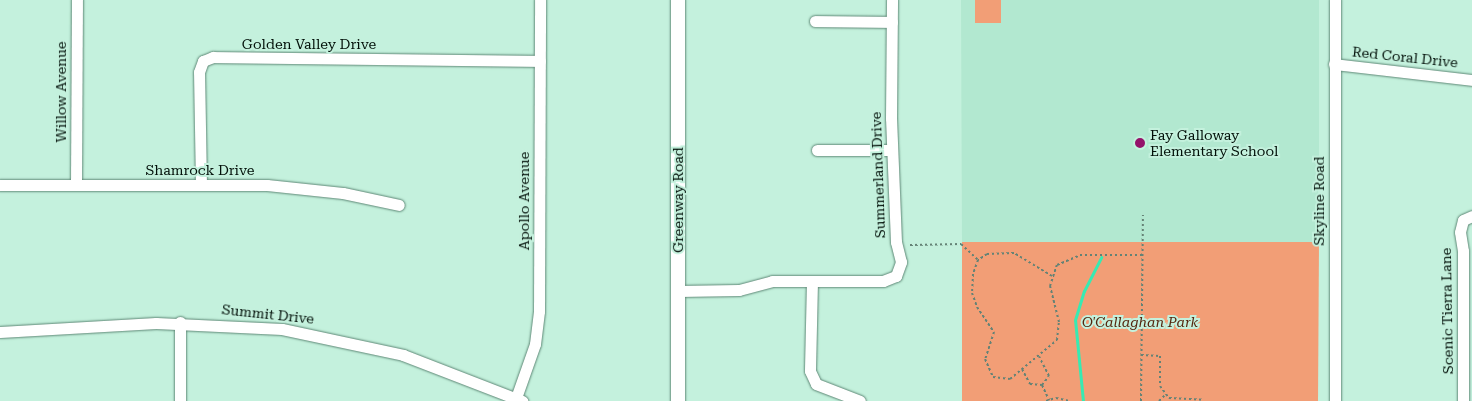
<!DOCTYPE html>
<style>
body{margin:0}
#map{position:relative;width:1472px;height:401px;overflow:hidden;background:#c4f1dd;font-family:"Roboto Serif",serif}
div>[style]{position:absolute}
.built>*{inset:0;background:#b2e8d0}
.green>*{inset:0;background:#f29e76}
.stream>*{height:3px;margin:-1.5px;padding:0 1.5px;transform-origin:1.5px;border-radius:1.5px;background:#38eab2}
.path>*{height:2px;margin-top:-1px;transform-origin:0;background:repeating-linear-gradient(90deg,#648275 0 2.5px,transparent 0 5px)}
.roads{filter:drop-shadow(0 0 1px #5e8876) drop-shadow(0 0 1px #5e8876)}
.minor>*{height:11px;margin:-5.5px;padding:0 5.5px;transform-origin:5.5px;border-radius:5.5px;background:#fff}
.tertiary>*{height:14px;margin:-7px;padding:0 7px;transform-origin:7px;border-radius:7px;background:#fff}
.dots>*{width:14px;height:14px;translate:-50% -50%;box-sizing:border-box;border:2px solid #c4f1dd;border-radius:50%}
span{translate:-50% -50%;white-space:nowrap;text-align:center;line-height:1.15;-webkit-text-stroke:4px #c4f1dd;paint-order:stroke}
.street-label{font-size:14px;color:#021009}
.poi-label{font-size:14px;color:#021009}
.left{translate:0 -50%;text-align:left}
.park-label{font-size:14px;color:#54260e;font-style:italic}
</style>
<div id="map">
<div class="built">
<i style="clip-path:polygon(961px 0,1319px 0,1319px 242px,962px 242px)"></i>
</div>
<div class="green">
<i style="clip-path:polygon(975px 0,1001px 0,1001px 23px,975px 23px)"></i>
<i style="clip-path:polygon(962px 242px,1319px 242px,1318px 401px,962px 401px)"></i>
</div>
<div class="stream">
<i style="left:1083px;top:401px;width:81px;rotate:-95.6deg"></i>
<i style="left:1075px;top:320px;width:30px;rotate:-73deg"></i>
<i style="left:1084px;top:291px;width:38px;rotate:-63deg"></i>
</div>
<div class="path">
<i style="left:910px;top:245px;width:51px;rotate:-1.1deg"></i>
<i style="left:961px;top:244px;width:23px;rotate:43deg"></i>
<i style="left:1052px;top:276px;width:44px;rotate:-148.8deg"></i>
<i style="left:1014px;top:253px;width:27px;rotate:178deg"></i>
<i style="left:987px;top:254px;width:11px;rotate:146deg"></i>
<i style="left:978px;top:260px;width:15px;rotate:110deg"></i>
<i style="left:973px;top:274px;width:19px;rotate:93deg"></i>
<i style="left:972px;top:293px;width:15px;rotate:70deg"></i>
<i style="left:977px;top:307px;width:30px;rotate:56deg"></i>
<i style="left:994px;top:332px;width:28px;rotate:108deg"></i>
<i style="left:985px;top:359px;width:20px;rotate:66deg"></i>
<i style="left:993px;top:377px;width:17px;rotate:7deg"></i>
<i style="left:1010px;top:379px;width:61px;rotate:-39.7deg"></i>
<i style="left:1057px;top:340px;width:18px;rotate:-84deg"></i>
<i style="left:1059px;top:322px;width:37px;rotate:-104deg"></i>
<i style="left:1050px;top:286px;width:22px;rotate:-72deg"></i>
<i style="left:1057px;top:265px;width:25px;rotate:-23deg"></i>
<i style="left:1080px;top:255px;width:62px"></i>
<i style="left:1141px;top:355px;width:19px;rotate:3deg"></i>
<i style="left:1160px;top:356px;width:30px;rotate:90deg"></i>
<i style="left:1160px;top:386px;width:15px;rotate:53deg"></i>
<i style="left:1169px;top:398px;width:35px;rotate:3deg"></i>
<i style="left:1022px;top:369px;width:17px;rotate:62deg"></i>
<i style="left:1030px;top:384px;width:12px;rotate:5deg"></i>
<i style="left:1042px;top:385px;width:11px;rotate:-52deg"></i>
<i style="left:1049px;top:376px;width:22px;rotate:-117deg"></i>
<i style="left:1042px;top:385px;width:17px;rotate:65deg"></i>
<i style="left:1046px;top:401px;width:10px;rotate:-17deg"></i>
<i style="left:1056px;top:398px;width:14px;rotate:12deg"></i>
<i style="left:1141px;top:401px;width:186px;rotate:-89.4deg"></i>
<i style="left:1159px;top:401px;width:8px;rotate:-45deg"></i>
</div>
<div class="roads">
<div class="minor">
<i style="left:815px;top:21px;width:77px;rotate:0.7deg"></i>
<i style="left:1334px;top:64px;width:139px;rotate:6.6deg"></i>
<i style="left:817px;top:150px;width:75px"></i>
<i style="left:0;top:185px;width:267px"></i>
<i style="left:267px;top:185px;width:76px;rotate:6deg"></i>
<i style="left:343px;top:193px;width:57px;rotate:12.1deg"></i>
<i style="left:76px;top:185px;width:185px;rotate:-89.7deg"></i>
<i style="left:201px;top:185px;width:113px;rotate:-91deg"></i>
<i style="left:199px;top:72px;width:12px;rotate:-70deg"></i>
<i style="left:203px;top:61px;width:11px;rotate:-22deg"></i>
<i style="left:213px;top:57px;width:327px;rotate:0.7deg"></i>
<i style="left:812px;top:281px;width:90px;rotate:91.3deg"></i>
<i style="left:810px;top:371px;width:14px;rotate:65deg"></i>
<i style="left:816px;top:384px;width:47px;rotate:21.1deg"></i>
<i style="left:678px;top:291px;width:61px;rotate:-0.9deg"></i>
<i style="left:739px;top:290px;width:34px;rotate:-15deg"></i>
<i style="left:772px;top:281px;width:111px"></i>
<i style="left:883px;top:281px;width:14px;rotate:-21deg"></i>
<i style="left:896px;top:276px;width:15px;rotate:-70deg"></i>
<i style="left:901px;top:262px;width:21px;rotate:-104deg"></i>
<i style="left:896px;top:242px;width:124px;rotate:-92.3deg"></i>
<i style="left:891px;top:118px;width:118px;rotate:-89.5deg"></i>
<i style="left:0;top:332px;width:156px;rotate:-3.3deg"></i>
<i style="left:156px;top:323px;width:126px;rotate:2.7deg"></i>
<i style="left:282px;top:329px;width:124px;rotate:12.1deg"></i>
<i style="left:403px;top:355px;width:128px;rotate:21.1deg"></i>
<i style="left:516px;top:398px;width:57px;rotate:-70.6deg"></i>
<i style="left:535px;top:344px;width:33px;rotate:-83deg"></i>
<i style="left:539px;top:311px;width:311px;rotate:-89.8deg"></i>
<i style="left:180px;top:401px;width:79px;rotate:-90deg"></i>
<i style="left:1335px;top:401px;width:401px;rotate:-90deg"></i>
<i style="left:1463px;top:401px;width:150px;rotate:-90deg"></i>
<i style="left:1463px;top:251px;width:19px;rotate:-99deg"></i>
<i style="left:1460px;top:232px;width:12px;rotate:-76deg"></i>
<i style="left:1463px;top:220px;width:10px;rotate:-24deg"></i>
</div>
<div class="tertiary">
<i style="left:678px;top:401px;width:401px;rotate:-90deg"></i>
</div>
</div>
<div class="dots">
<i style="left:1140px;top:143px;background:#94116a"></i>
</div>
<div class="street-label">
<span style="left:309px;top:44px">Golden Valley Drive</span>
<span style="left:1405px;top:57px;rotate:6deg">Red Coral Drive</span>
<span style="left:61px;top:92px;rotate:-90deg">Willow Avenue</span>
<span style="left:200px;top:170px">Shamrock Drive</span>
<span style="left:878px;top:175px;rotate:-92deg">Summerland Drive</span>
<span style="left:678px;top:200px;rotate:-90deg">Greenway Road</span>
<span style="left:524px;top:201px;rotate:-90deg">Apollo Avenue</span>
<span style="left:1319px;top:201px;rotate:-90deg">Skyline Road</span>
<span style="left:1447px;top:311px;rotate:-91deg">Scenic Tierra Lane</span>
<span style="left:268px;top:314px;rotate:6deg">Summit Drive</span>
</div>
<div class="poi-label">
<span class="left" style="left:1150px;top:143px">Fay Galloway<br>Elementary School</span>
</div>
<div class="park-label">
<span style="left:1140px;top:322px">O'Callaghan Park</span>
</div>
</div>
